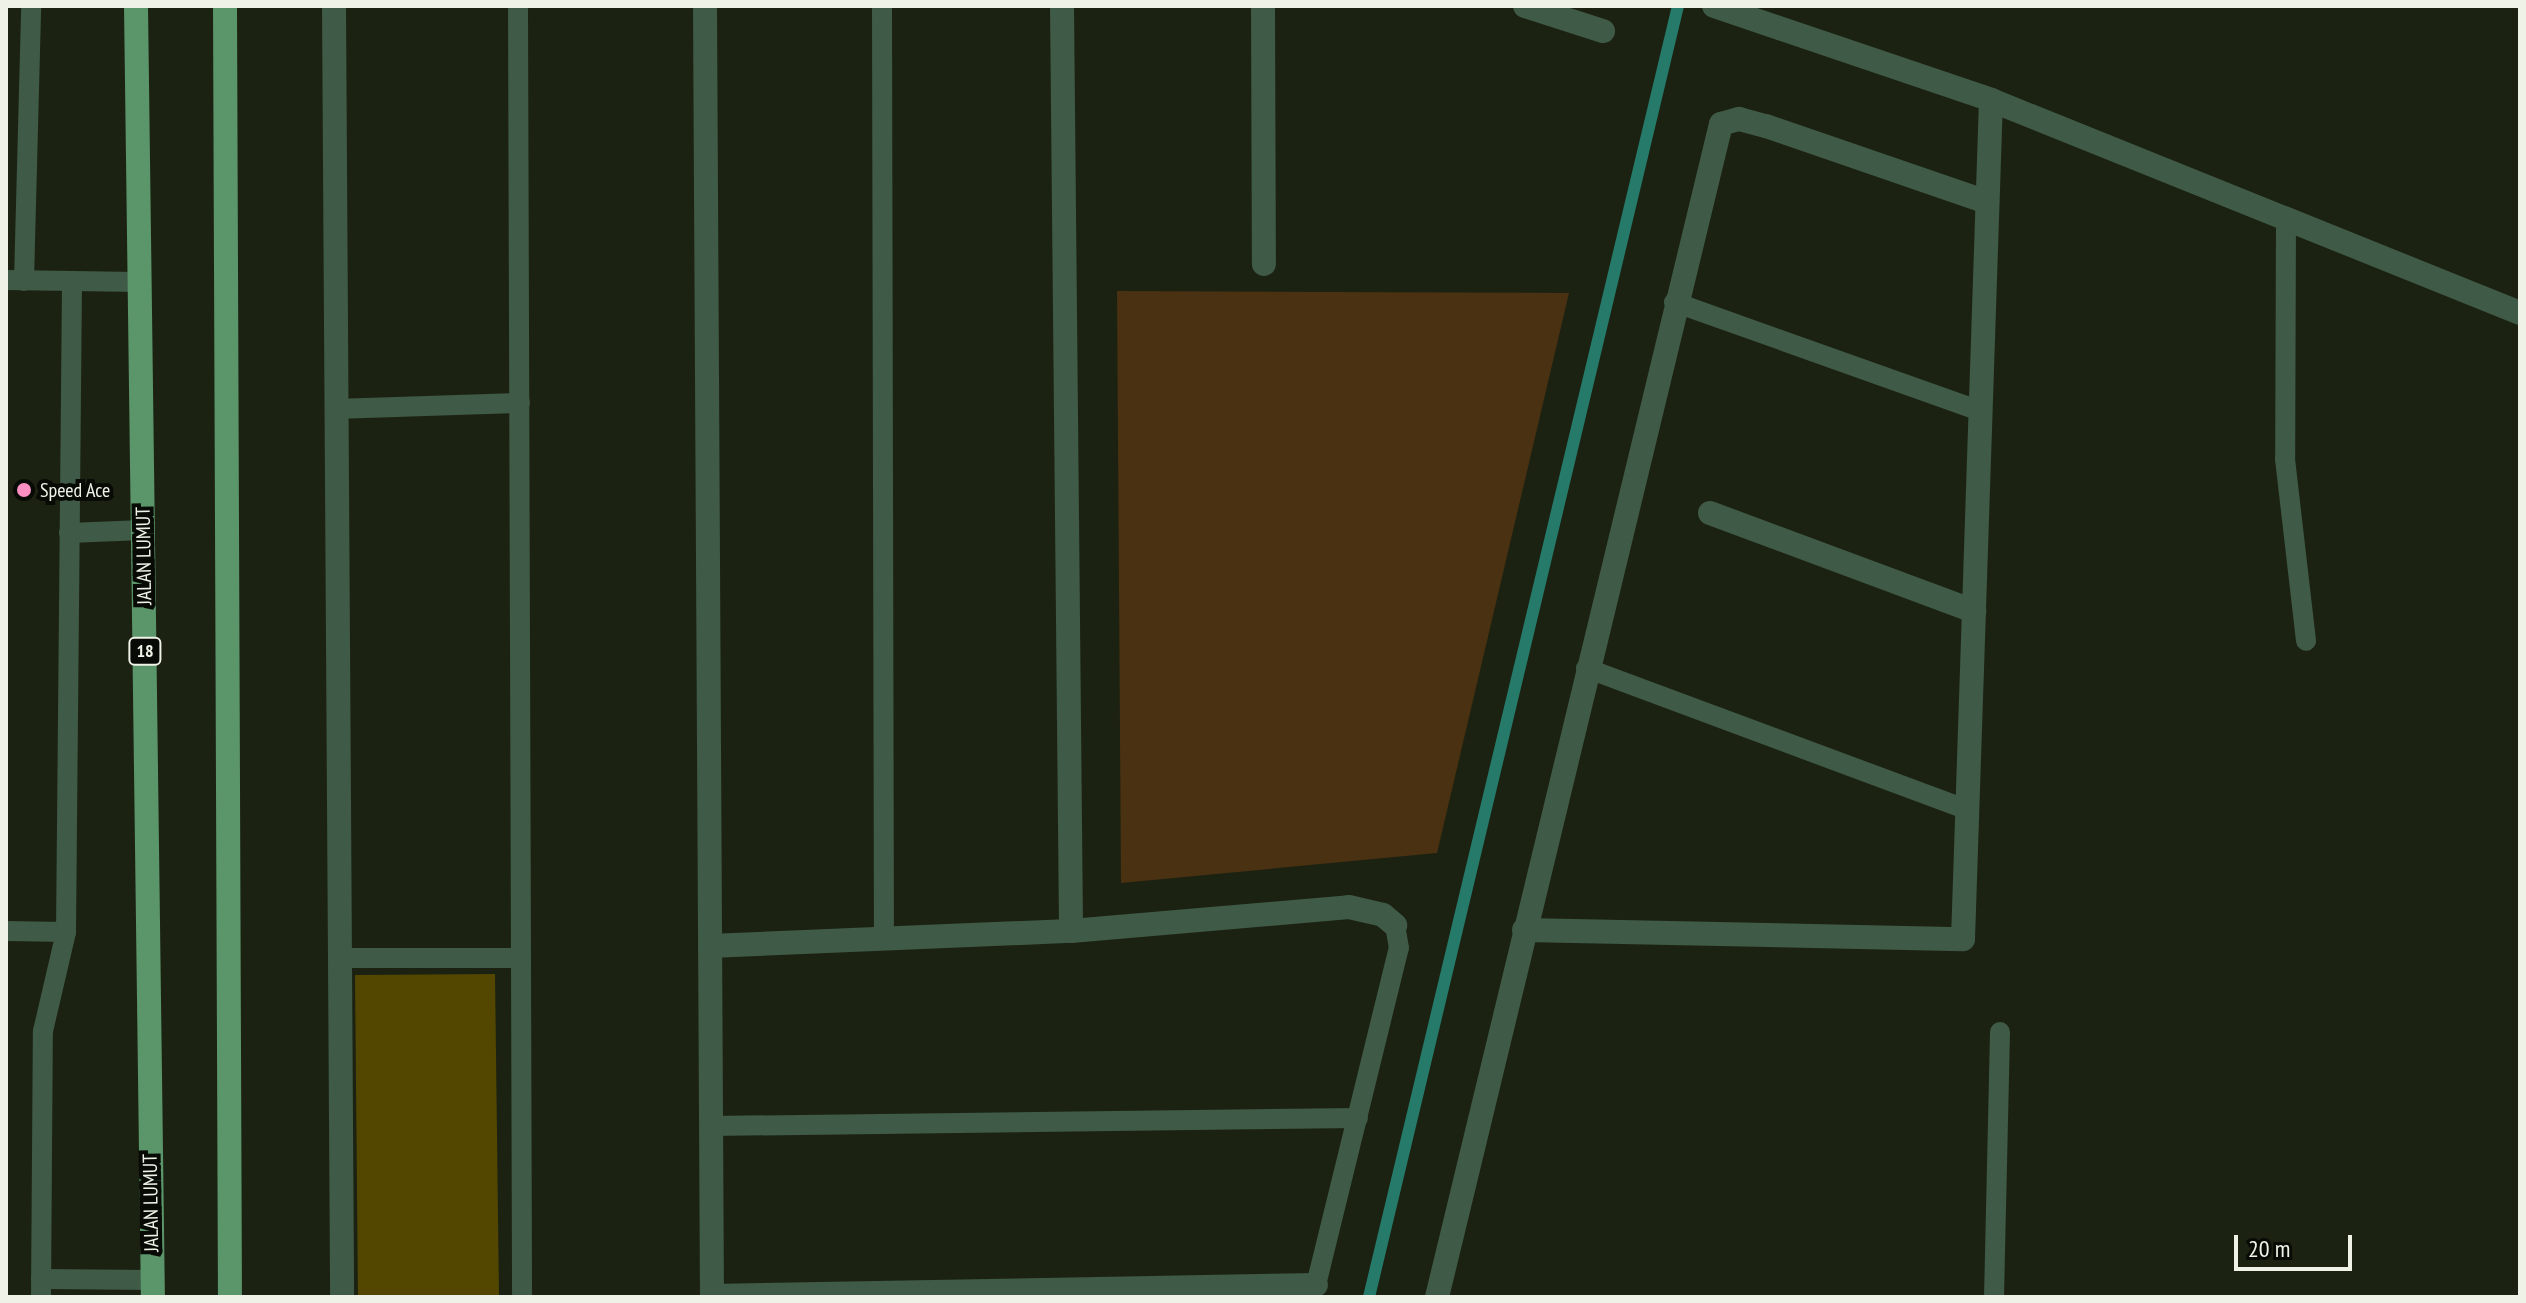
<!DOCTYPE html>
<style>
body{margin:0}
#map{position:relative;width:2526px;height:1303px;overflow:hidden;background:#1c2212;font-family:"PT Sans Narrow",sans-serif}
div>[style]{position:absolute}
.green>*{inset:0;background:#493111}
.stream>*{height:12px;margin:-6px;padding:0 6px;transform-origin:6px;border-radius:6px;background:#267a6a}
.building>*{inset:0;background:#534700}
.service>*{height:20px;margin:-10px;padding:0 10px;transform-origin:10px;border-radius:10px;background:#3f5a46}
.minor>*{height:24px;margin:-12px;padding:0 12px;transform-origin:12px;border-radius:12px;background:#3f5a46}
.primary>*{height:24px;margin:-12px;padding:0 12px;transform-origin:12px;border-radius:12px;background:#5b956a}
.dots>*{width:22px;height:22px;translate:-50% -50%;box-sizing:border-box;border:4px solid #080a05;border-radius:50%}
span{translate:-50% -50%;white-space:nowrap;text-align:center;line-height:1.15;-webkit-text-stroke:8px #080a05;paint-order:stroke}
.shield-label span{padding:2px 6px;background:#080a05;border:2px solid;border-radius:6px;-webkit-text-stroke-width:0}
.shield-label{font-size:18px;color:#eef2e7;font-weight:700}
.poi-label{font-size:20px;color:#eef2e7}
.left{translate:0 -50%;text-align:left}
.street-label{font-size:20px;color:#eef2e7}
.frame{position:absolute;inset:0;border:8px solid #eef2e7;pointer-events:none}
.scale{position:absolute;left:2234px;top:1235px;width:118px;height:36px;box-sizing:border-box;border:4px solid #eef2e7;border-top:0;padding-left:10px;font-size:24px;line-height:28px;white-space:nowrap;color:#eef2e7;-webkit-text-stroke:6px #080a05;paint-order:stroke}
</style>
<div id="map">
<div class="green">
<i style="clip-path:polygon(1117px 291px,1569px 293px,1437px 853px,1121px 883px)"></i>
</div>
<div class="stream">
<i style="left:1369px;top:1297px;width:1327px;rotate:-76.54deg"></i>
</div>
<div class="building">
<i style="clip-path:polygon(495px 974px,499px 1297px,358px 1297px,355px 975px)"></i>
</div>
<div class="service">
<i style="left:518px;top:6px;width:1291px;rotate:89.82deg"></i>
<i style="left:882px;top:6px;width:931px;rotate:89.88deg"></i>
<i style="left:2286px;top:219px;width:240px;rotate:90.2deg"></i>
<i style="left:2285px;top:459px;width:183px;rotate:83.4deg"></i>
<i style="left:6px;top:280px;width:133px;rotate:0.9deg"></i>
<i style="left:24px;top:281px;width:275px;rotate:-88.5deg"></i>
<i style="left:1674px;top:302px;width:325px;rotate:19.6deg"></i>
<i style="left:335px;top:409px;width:185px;rotate:-1.9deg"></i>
<i style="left:69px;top:533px;width:74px;rotate:-2.3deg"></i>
<i style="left:1586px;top:668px;width:408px;rotate:20.4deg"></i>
<i style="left:6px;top:931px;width:60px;rotate:1deg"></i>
<i style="left:341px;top:958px;width:178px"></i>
<i style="left:712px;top:1126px;width:646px;rotate:-0.71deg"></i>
<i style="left:41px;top:1279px;width:111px;rotate:0.5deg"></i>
<i style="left:1316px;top:1285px;width:347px;rotate:-76.2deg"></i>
<i style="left:1399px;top:948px;width:23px;rotate:-100deg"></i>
<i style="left:41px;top:1297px;width:266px;rotate:-89.6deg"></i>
<i style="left:43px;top:1031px;width:102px;rotate:-76.9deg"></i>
<i style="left:66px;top:932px;width:651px;rotate:-89.47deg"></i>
<i style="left:1994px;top:1297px;width:265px;rotate:-88.7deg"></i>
</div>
<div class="minor">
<i style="left:334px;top:6px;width:1291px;rotate:89.64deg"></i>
<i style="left:705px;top:6px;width:1291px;rotate:89.69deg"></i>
<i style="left:1062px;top:6px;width:925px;rotate:89.44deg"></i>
<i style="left:1263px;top:6px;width:258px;rotate:89.8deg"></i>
<i style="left:1525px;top:6px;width:82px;rotate:17.8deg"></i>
<i style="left:1714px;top:6px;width:293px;rotate:18.7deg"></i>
<i style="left:1991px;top:100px;width:570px;rotate:21.93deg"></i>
<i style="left:1710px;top:513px;width:282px;rotate:20.4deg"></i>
<i style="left:1524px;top:930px;width:439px;rotate:1.2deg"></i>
<i style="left:1963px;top:939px;width:839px;rotate:-88.09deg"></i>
<i style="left:710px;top:946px;width:361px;rotate:-2.4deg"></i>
<i style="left:1071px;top:931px;width:279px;rotate:-4.9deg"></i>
<i style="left:1349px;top:907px;width:35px;rotate:13deg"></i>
<i style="left:1383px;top:915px;width:16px;rotate:40deg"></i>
<i style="left:712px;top:1296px;width:604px;rotate:-1.04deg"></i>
<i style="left:1437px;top:1297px;width:1207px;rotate:-76.39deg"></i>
<i style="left:1721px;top:124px;width:19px;rotate:-16deg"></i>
<i style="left:1739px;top:119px;width:28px;rotate:15deg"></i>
<i style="left:1766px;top:126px;width:234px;rotate:19deg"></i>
</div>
<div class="primary">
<i style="left:136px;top:6px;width:1291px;rotate:89.25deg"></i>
<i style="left:225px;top:6px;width:1291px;rotate:89.78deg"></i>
</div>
<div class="dots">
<i style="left:24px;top:490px;background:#fc8fc2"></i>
</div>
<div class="shield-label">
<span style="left:145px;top:651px">18</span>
</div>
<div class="poi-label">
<span class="left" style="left:40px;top:490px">Speed Ace</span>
</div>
<div class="street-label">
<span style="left:144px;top:556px;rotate:-91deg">JALAN LUMUT</span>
<span style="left:151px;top:1203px;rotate:-91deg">JALAN LUMUT</span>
</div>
<div class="frame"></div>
<div class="scale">20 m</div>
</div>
